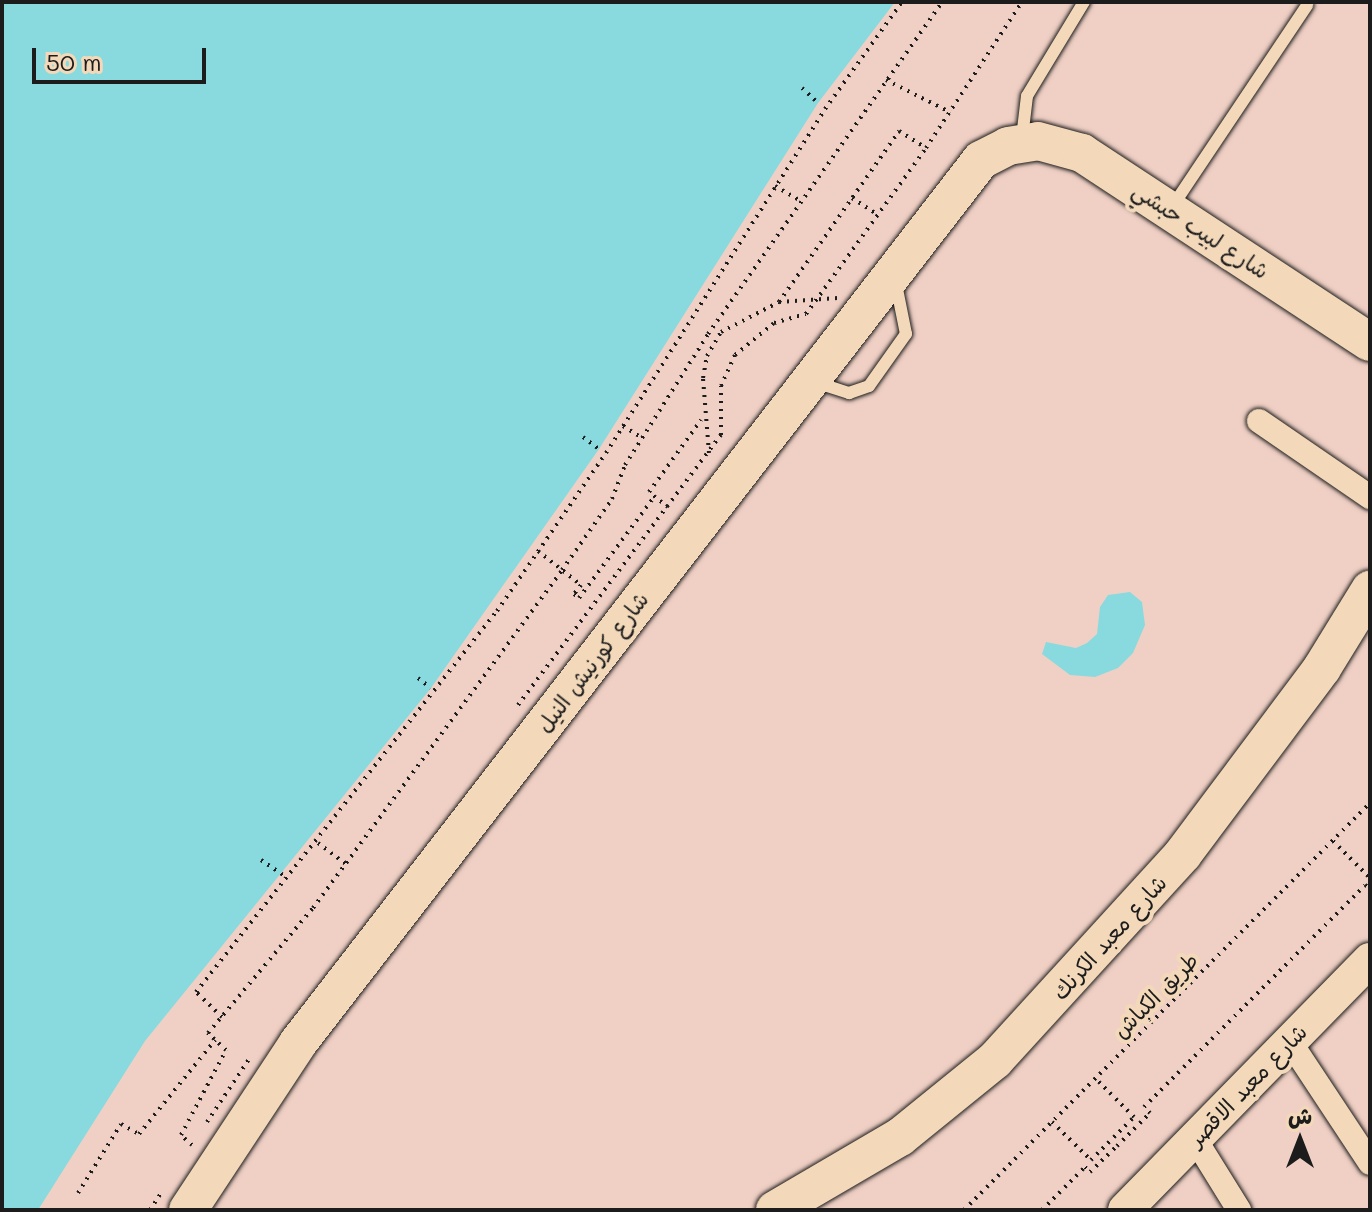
<!DOCTYPE html>
<meta charset="utf-8">
<style>
body{margin:0}
#map{position:relative;width:1372px;height:1212px;overflow:hidden;background:#f0d0c5;font-family:Mali,"Playpen Sans Arabic",sans-serif}
div>[style]{position:absolute}
.water>*{inset:0;background:#88dade}
.path>*{height:4px;margin-top:-2px;transform-origin:0;background:repeating-linear-gradient(90deg,#1c1c1c 0 2px,transparent 0 8px)}
.roads{filter:drop-shadow(0 0 2px #1c1c1c) drop-shadow(0 0 2px #1c1c1c)}
.lane>*{height:12px;margin:-6px;padding:0 6px;transform-origin:6px;border-radius:6px;background:#f3d9ba}
.street>*{height:24px;margin:-12px;padding:0 12px;transform-origin:12px;border-radius:12px;background:#f3d9ba}
.secondary>*{height:34px;margin:-17px;padding:0 17px;transform-origin:17px;border-radius:17px;background:#f3d9ba}
.primary>*{height:38px;margin:-19px;padding:0 19px;transform-origin:19px;border-radius:19px;background:#f3d9ba}
span{translate:-50% -50%;white-space:nowrap;text-align:center;line-height:1.15;-webkit-text-stroke:8px #f3d9ba;paint-order:stroke}
.street-label{font-size:22px;color:#1c1c1c}
.frame{position:absolute;inset:0;border:4px solid #1c1c1c;pointer-events:none}
.north{position:absolute;left:1260px;top:1100px;width:80px;height:80px;-webkit-text-stroke:6px #f3d9ba;paint-order:stroke;rotate:0deg;font-size:22px;font-weight:700;line-height:32px;text-align:center;color:#1c1c1c}
.north::after{content:'';display:block;margin:auto;width:28px;height:36px;background:#1c1c1c;clip-path:polygon(50% 0,100% 100%,50% 72%,0 100%)}
.scale{position:absolute;left:32px;top:48px;width:174px;height:36px;box-sizing:border-box;border:4px solid #1c1c1c;border-top:0;padding-left:10px;font-size:24px;line-height:28px;white-space:nowrap;color:#1c1c1c;-webkit-text-stroke:6px #f3d9ba;paint-order:stroke}
</style>
<div id="map">
<div class="water">
<i style="clip-path:polygon(2px 2px,895px 2px,818px 103px,599px 449px,431px 688px,145px 1041px,38px 1210px,2px 1210px)"></i>
<i style="clip-path:polygon(1130px 592px,1142px 602px,1145px 625px,1133px 653px,1118px 668px,1095px 677px,1070px 675px,1042px 654px,1046px 642px,1076px 648px,1087px 643px,1097px 634px,1100px 607px,1108px 595px)"></i>
</div>
<div class="path">
<i style="left:886px;top:80px;width:72px;rotate:26.6deg"></i>
<i style="left:802px;top:88px;width:22px;rotate:43deg"></i>
<i style="left:775px;top:186px;width:28px;rotate:30deg"></i>
<i style="left:852px;top:198px;width:31px;rotate:33deg"></i>
<i style="left:779px;top:302px;width:209px;rotate:-54.9deg"></i>
<i style="left:899px;top:131px;width:32px;rotate:32deg"></i>
<i style="left:623px;top:426px;width:22px;rotate:32deg"></i>
<i style="left:583px;top:437px;width:20px;rotate:37deg"></i>
<i style="left:709px;top:453px;width:75px;rotate:-94.6deg"></i>
<i style="left:703px;top:378px;width:22px;rotate:-80deg"></i>
<i style="left:707px;top:356px;width:28px;rotate:-60deg"></i>
<i style="left:721px;top:332px;width:65px;rotate:-27.3deg"></i>
<i style="left:779px;top:302px;width:59px;rotate:-3.9deg"></i>
<i style="left:668px;top:507px;width:24px;rotate:-142deg"></i>
<i style="left:649px;top:492px;width:89px;rotate:-54.2deg"></i>
<i style="left:538px;top:551px;width:55px;rotate:38.3deg"></i>
<i style="left:581px;top:585px;width:11px;rotate:128deg"></i>
<i style="left:574px;top:594px;width:6px;rotate:39deg"></i>
<i style="left:579px;top:598px;width:126px;rotate:-53.4deg"></i>
<i style="left:418px;top:678px;width:16px;rotate:38deg"></i>
<i style="left:518px;top:705px;width:338px;rotate:-53.1deg"></i>
<i style="left:721px;top:435px;width:49px;rotate:-90deg"></i>
<i style="left:721px;top:386px;width:34px;rotate:-66deg"></i>
<i style="left:735px;top:355px;width:50px;rotate:-39.4deg"></i>
<i style="left:774px;top:323px;width:33px;rotate:-16deg"></i>
<i style="left:806px;top:314px;width:205px;rotate:-54.1deg"></i>
<i style="left:926px;top:148px;width:175px;rotate:-56.7deg"></i>
<i style="left:1333px;top:841px;width:52px;rotate:45deg"></i>
<i style="left:318px;top:843px;width:35px;rotate:37deg"></i>
<i style="left:261px;top:860px;width:27px;rotate:34deg"></i>
<i style="left:222px;top:1017px;width:36px;rotate:-136deg"></i>
<i style="left:196px;top:992px;width:486px;rotate:-51.7deg"></i>
<i style="left:497px;top:611px;width:192px;rotate:-55.4deg"></i>
<i style="left:606px;top:453px;width:408px;rotate:-57.5deg"></i>
<i style="left:825px;top:109px;width:132px;rotate:-54.3deg"></i>
<i style="left:207px;top:1122px;width:79px;rotate:-56.3deg"></i>
<i style="left:1052px;top:1122px;width:54px;rotate:44.3deg"></i>
<i style="left:1091px;top:1160px;width:61px;rotate:-45deg"></i>
<i style="left:1134px;top:1117px;width:55px;rotate:-135deg"></i>
<i style="left:192px;top:1145px;width:15px;rotate:-138deg"></i>
<i style="left:181px;top:1135px;width:96px;rotate:-62.1deg"></i>
<i style="left:226px;top:1050px;width:25px;rotate:-137deg"></i>
<i style="left:208px;top:1033px;width:163px;rotate:-50deg"></i>
<i style="left:313px;top:908px;width:420px;rotate:-53.6deg"></i>
<i style="left:562px;top:570px;width:87px;rotate:-54.8deg"></i>
<i style="left:612px;top:499px;width:36px;rotate:-69deg"></i>
<i style="left:625px;top:465px;width:155px;rotate:-57.6deg"></i>
<i style="left:708px;top:334px;width:406px;rotate:-54.8deg"></i>
<i style="left:78px;top:1193px;width:81px;rotate:-58.1deg"></i>
<i style="left:121px;top:1124px;width:21px;rotate:29deg"></i>
<i style="left:139px;top:1134px;width:121px;rotate:-51deg"></i>
<i style="left:150px;top:1210px;width:20px;rotate:-57deg"></i>
<i style="left:964px;top:1210px;width:575px;rotate:-45.07deg"></i>
<i style="left:1042px;top:1210px;width:61px;rotate:-45deg"></i>
<i style="left:1085px;top:1167px;width:7px;rotate:45deg"></i>
<i style="left:1090px;top:1172px;width:37px;rotate:-44deg"></i>
<i style="left:1117px;top:1146px;width:47px;rotate:-45deg"></i>
<i style="left:1150px;top:1113px;width:8px;rotate:-135deg"></i>
<i style="left:1144px;top:1107px;width:313px;rotate:-45.1deg"></i>
<i style="left:1365px;top:885px;width:6px;rotate:31deg"></i>
</div>
<div class="roads">
<div class="lane">
<i style="left:1022px;top:138px;width:42px;rotate:-83.2deg"></i>
<i style="left:1027px;top:96px;width:110px;rotate:-58.8deg"></i>
<i style="left:1172px;top:207px;width:243px;rotate:-56.2deg"></i>
<i style="left:815px;top:382px;width:36px;rotate:18deg"></i>
<i style="left:849px;top:393px;width:21px;rotate:-19deg"></i>
<i style="left:869px;top:386px;width:64px;rotate:-54.6deg"></i>
<i style="left:906px;top:334px;width:51px;rotate:-101.3deg"></i>
</div>
<div class="street">
<i style="left:1259px;top:421px;width:135px;rotate:34.4deg"></i>
<i style="left:1290px;top:1042px;width:145px;rotate:56.5deg"></i>
<i style="left:1195px;top:1139px;width:84px;rotate:58.2deg"></i>
</div>
<div class="secondary">
<i style="left:1125px;top:1210px;width:350px;rotate:-45.6deg"></i>
</div>
<div class="primary">
<i style="left:188px;top:1210px;width:200px;rotate:-56.6deg"></i>
<i style="left:298px;top:1043px;width:1116px;rotate:-52.28deg"></i>
<i style="left:981px;top:160px;width:30px;rotate:-27deg"></i>
<i style="left:1008px;top:146px;width:30px;rotate:-9deg"></i>
<i style="left:1038px;top:141px;width:46px;rotate:15.3deg"></i>
<i style="left:1082px;top:153px;width:344px;rotate:33.3deg"></i>
<i style="left:775px;top:1210px;width:145px;rotate:-30.3deg"></i>
<i style="left:900px;top:1137px;width:122px;rotate:-39deg"></i>
<i style="left:995px;top:1060px;width:279px;rotate:-47.6deg"></i>
<i style="left:1183px;top:854px;width:232px;rotate:-53.2deg"></i>
<i style="left:1322px;top:668px;width:92px;rotate:-58.4deg"></i>
</div>
</div>
<div class="street-label">
<span style="left:1201px;top:230px;rotate:33deg">شارع لبيب حبشي</span>
<span style="left:592px;top:662px;rotate:-53deg">شارع كورنيش النيل</span>
<span style="left:1109px;top:937px;rotate:-48deg">شارع معبد الكرنك</span>
<span style="left:1155px;top:995px;rotate:-45deg">طريق الكباش</span>
<span style="left:1247px;top:1085px;rotate:-46deg">شارع معبد الاقصر</span>
</div>
<div class="frame"></div>
<div class="north">ش</div>
<div class="scale">50 m</div>
</div>
